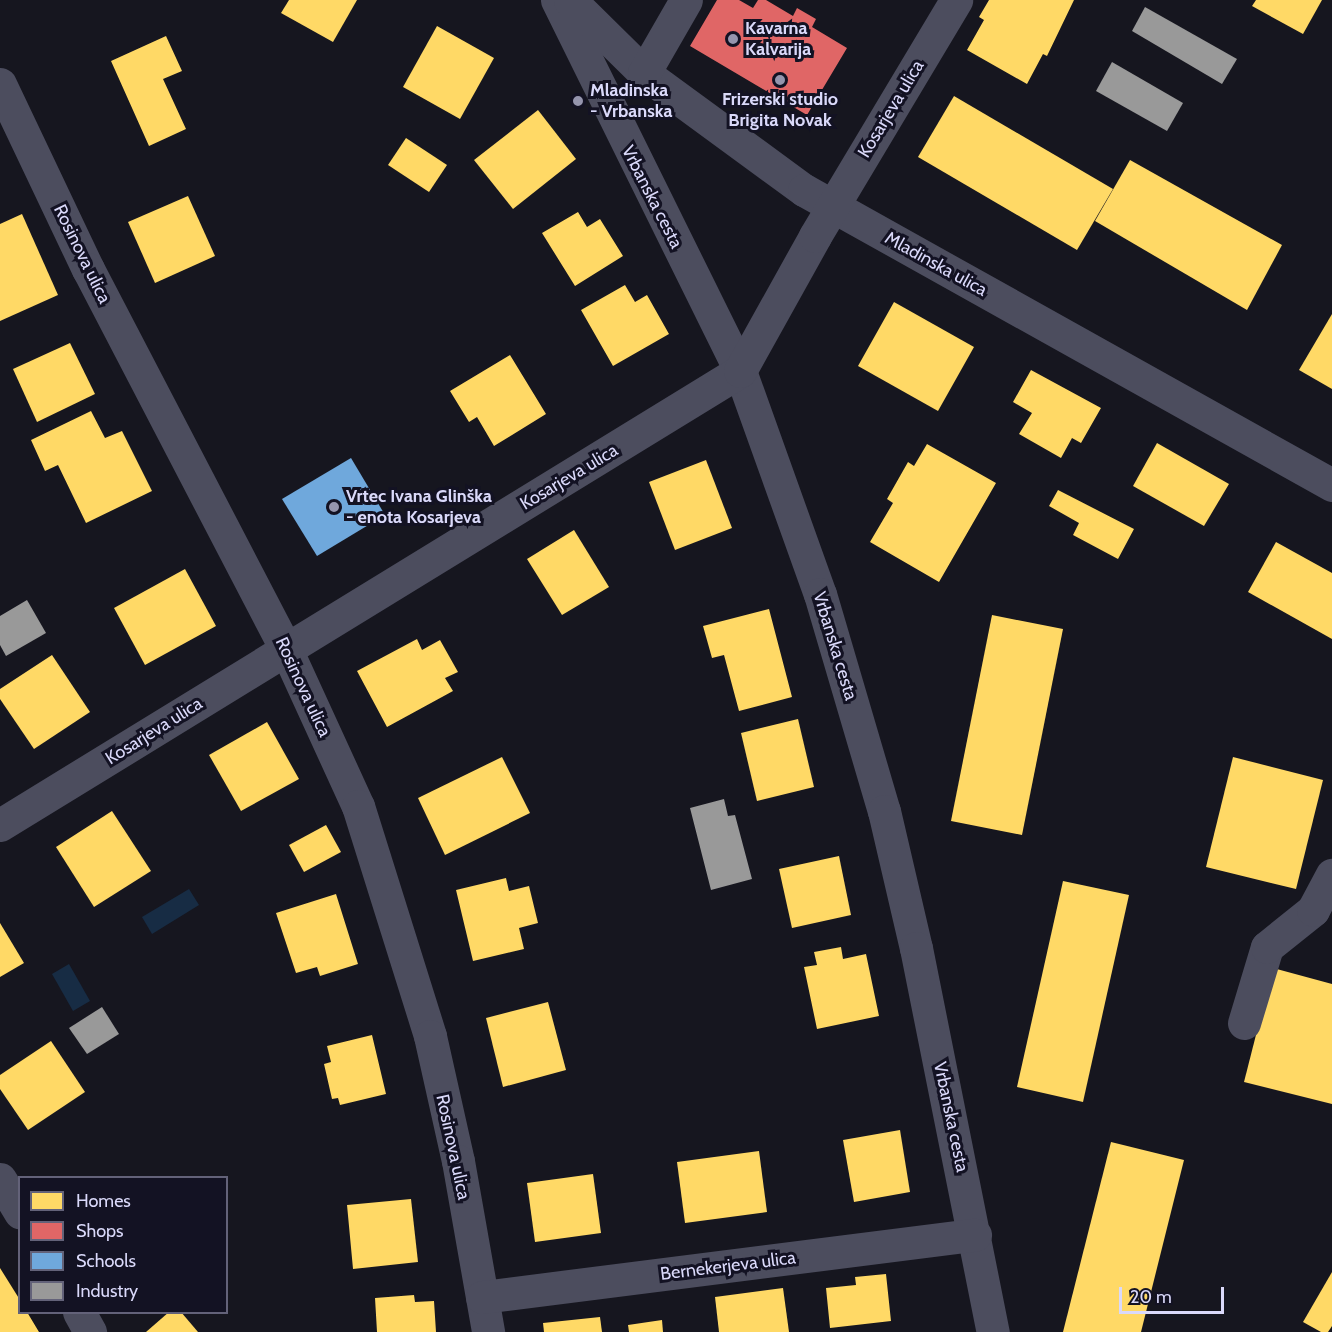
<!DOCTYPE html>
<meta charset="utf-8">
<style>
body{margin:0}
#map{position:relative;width:1332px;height:1332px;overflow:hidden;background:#16161f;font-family:Cabin,sans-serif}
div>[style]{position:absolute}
.water>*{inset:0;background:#172c44}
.homes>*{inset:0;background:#ffd966}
.shops>*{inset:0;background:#e06666}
.schools>*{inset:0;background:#6fa8dc}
.industry>*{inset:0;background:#999}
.minor>*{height:33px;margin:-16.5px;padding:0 16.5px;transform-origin:16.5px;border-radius:16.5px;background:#4c4d5e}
.dots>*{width:16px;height:16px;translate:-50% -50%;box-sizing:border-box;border:3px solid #131223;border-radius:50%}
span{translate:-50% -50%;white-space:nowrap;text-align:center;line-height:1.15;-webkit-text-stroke:6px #131223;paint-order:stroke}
.poi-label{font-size:18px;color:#dad9fa;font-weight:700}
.left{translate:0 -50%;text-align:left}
.street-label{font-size:18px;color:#dad9fa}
.legend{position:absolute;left:18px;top:1176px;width:210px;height:138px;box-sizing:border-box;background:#131223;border:2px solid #636279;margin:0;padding:8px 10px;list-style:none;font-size:18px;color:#dad9fa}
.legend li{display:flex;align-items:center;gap:12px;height:30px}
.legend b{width:30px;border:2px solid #636279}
.scale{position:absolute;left:1119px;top:1287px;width:105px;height:27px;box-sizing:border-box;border:3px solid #dad9fa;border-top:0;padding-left:8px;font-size:18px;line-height:21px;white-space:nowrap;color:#dad9fa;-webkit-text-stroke:4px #131223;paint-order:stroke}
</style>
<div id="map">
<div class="water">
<i style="clip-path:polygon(189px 889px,199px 905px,152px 934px,142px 917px)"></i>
<i style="clip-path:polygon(69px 964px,90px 1001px,73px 1011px,52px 974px)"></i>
</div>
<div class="homes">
<i style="clip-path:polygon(289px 0,357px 0,333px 42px,281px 13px)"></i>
<i style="clip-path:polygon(989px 0,1074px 0,1047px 56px,1043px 54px,1027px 84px,967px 50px,984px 20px,979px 17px)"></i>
<i style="clip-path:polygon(1256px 0,1322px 0,1303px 34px,1252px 6px)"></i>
<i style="clip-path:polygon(437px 26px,494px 58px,460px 119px,403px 87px)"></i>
<i style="clip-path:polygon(166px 36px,182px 71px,163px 79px,186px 129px,149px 146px,111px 61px)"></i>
<i style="clip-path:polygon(954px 96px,1113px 189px,1077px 250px,918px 157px)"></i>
<i style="clip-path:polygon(538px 110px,576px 159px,513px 209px,474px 160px)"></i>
<i style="clip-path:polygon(406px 138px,447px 165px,429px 192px,388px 165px)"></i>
<i style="clip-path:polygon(1130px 160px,1282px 245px,1247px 310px,1095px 221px)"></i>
<i style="clip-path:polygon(188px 196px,215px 256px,155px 283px,128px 222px)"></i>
<i style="clip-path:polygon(578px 212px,587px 227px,600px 219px,623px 256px,575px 286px,542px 233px)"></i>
<i style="clip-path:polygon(22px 214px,58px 295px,0 321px,0 224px)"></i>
<i style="clip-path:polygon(625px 285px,635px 302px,647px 295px,669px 334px,613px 366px,581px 310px)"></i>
<i style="clip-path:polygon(894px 302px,974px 347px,938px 411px,858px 366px)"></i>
<i style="clip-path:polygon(1332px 314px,1332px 389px,1299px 370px)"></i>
<i style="clip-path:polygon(70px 343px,95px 394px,37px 422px,13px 369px)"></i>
<i style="clip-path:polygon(510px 355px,546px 414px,494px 446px,477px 417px,469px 422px,450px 391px)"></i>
<i style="clip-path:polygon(1031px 370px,1101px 408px,1081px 443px,1072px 438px,1061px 458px,1019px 434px,1032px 413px,1013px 402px)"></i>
<i style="clip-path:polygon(91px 411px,105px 438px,122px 431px,152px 491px,86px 523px,58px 465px,45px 471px,31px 440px)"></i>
<i style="clip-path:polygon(1157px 443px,1229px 484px,1204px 526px,1133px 486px)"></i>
<i style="clip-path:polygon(927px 444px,996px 483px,939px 582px,870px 542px,893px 503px,887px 499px,908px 462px,914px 466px)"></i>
<i style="clip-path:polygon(706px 460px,732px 528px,675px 550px,649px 482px)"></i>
<i style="clip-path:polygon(1058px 490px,1134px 529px,1118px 559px,1073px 535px,1079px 523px,1049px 506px)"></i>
<i style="clip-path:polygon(574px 530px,609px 587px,562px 615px,527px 559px)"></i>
<i style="clip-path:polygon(1276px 542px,1332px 573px,1332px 639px,1248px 592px)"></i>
<i style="clip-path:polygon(185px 569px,216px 626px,145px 665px,114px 608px)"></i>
<i style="clip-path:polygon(769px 609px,792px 697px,739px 711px,724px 655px,712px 658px,703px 626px)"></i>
<i style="clip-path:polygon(992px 615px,1063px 629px,1022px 835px,951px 821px)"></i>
<i style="clip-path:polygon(417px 639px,422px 650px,440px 640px,458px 672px,445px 678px,453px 691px,387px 727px,357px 671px)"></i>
<i style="clip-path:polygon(52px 655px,90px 712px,34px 749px,0 699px,0 689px)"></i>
<i style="clip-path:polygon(798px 719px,814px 787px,757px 801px,741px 733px)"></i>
<i style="clip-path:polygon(267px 722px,299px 779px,241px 811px,209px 755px)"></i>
<i style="clip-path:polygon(502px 757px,530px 813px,445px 855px,418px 798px)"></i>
<i style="clip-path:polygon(1233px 757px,1323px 780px,1296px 889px,1206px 867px)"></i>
<i style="clip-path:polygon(112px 811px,151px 871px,94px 907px,56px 847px)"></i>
<i style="clip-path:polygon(326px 825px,341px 852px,304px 872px,289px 845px)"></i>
<i style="clip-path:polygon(839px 856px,851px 915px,792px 928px,779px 869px)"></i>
<i style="clip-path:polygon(506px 878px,509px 891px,529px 886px,538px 923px,519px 928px,524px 949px,473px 961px,456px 890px)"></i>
<i style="clip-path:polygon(1063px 881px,1129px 895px,1083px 1102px,1017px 1087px)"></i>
<i style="clip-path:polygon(336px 894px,358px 964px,320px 976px,317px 967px,296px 973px,276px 913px)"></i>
<i style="clip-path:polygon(0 923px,24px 963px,0 977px)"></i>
<i style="clip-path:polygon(841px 947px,843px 959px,866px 954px,879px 1016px,817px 1029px,804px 967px,817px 965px,814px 952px)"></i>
<i style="clip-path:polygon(1273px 968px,1332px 984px,1332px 1104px,1244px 1082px)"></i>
<i style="clip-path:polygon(548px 1002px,566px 1070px,503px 1087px,486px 1018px)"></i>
<i style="clip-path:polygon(372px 1035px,386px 1094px,340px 1105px,338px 1098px,332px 1099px,324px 1064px,331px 1062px,327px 1046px)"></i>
<i style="clip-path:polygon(51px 1041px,85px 1092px,28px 1130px,0 1089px,0 1075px)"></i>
<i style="clip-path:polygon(900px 1130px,910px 1192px,854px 1202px,843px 1140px)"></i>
<i style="clip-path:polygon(1111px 1142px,1184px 1160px,1141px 1332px,1063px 1332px)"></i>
<i style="clip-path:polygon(759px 1151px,767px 1212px,685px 1223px,677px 1162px)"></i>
<i style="clip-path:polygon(593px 1174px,601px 1233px,535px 1242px,527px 1183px)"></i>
<i style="clip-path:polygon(411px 1199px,418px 1262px,353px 1269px,347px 1205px)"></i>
<i style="clip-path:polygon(0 1268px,20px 1300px,20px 1312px,27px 1312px,39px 1332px,0 1332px)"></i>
<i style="clip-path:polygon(1332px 1272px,1332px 1326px,1328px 1332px,1321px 1332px,1303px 1322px)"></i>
<i style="clip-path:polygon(886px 1274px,891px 1321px,830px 1328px,826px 1288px,856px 1285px,855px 1277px)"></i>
<i style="clip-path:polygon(783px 1288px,789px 1332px,719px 1332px,715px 1297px)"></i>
<i style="clip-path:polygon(414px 1295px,415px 1302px,434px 1301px,436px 1332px,377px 1332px,375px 1298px)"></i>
<i style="clip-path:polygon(169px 1312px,181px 1312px,198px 1332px,146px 1332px)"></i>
<i style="clip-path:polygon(600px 1317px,602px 1332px,544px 1332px,543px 1323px)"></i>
<i style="clip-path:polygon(662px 1320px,663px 1332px,629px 1332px,628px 1325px)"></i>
</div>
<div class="shops">
<i style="clip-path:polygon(717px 0,739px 0,753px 8px,758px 0,766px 0,793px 16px,797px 8px,816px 19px,812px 27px,847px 48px,807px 115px,690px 46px)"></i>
</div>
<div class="schools">
<i style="clip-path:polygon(351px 458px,385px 515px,317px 556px,282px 499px)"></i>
</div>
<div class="industry">
<i style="clip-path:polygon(1145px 7px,1237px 59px,1222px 84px,1132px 31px)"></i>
<i style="clip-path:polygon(1112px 62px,1183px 103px,1167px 131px,1096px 91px)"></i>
<i style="clip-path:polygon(27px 600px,46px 633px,6px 656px,0 645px,0 616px)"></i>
<i style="clip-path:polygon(724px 799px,728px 816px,735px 815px,752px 879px,711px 890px,690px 808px)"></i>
<i style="clip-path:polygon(102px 1007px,119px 1034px,87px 1054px,69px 1028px)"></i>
</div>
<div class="minor">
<i style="left:557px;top:0;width:414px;rotate:63.7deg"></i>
<i style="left:740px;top:371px;width:237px;rotate:70.3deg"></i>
<i style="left:820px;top:594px;width:226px;rotate:73.6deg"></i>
<i style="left:884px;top:811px;width:141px;rotate:76.9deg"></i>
<i style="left:916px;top:948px;width:392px;rotate:78.7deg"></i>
<i style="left:570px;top:0;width:104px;rotate:44.6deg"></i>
<i style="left:644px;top:73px;width:198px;rotate:36.2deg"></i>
<i style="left:804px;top:190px;width:605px;rotate:29.19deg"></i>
<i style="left:644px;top:73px;width:84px;rotate:-60.1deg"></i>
<i style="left:0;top:84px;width:205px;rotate:64.6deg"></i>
<i style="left:88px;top:269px;width:428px;rotate:62.5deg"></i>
<i style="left:286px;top:649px;width:173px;rotate:65.4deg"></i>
<i style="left:358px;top:806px;width:241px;rotate:72.6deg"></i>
<i style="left:430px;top:1036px;width:128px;rotate:77.4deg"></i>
<i style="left:458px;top:1161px;width:174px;rotate:80deg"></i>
<i style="left:0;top:825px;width:868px;rotate:-31.53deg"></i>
<i style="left:740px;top:371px;width:154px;rotate:-60.9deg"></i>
<i style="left:815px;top:236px;width:275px;rotate:-59.1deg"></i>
<i style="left:1244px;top:1023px;width:79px;rotate:-73.2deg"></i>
<i style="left:1267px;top:947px;width:59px;rotate:-38.8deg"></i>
<i style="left:1313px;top:910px;width:40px;rotate:-62deg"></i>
<i style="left:0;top:1179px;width:39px;rotate:59deg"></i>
<i style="left:482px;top:1297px;width:497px;rotate:-7.2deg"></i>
<i style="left:79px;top:1312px;width:23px;rotate:61deg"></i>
</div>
<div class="dots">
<i style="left:733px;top:39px;background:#9595ad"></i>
<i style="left:780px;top:80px;background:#9595ad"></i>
<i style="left:578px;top:101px;background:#9595ad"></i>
<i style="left:334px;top:507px;background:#9595ad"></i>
</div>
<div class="poi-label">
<span class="left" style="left:745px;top:39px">Kavarna<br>Kalvarija</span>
<span class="left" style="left:590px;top:101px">Mladinska<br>- Vrbanska</span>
<span style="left:780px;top:110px">Frizerski studio<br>Brigita Novak</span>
<span class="left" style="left:346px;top:507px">Vrtec Ivana Glinška<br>- enota Kosarjeva</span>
</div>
<div class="street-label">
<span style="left:891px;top:109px;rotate:-59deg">Kosarjeva ulica</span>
<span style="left:652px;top:197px;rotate:63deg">Vrbanska cesta</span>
<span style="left:82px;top:254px;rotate:64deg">Rosinova ulica</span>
<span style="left:936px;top:264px;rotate:29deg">Mladinska ulica</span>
<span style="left:569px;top:477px;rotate:-31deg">Kosarjeva ulica</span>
<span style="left:835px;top:646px;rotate:73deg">Vrbanska cesta</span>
<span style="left:303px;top:687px;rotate:65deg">Rosinova ulica</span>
<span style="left:154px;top:731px;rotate:-32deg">Kosarjeva ulica</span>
<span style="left:951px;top:1117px;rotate:78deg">Vrbanska cesta</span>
<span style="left:453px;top:1147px;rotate:78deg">Rosinova ulica</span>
<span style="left:728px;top:1266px;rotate:-7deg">Bernekerjeva ulica</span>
</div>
<ul class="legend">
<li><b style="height:16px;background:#ffd966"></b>Homes</li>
<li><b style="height:16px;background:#e06666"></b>Shops</li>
<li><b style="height:16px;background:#6fa8dc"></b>Schools</li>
<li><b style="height:16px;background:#999"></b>Industry</li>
</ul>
<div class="scale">20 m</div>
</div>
